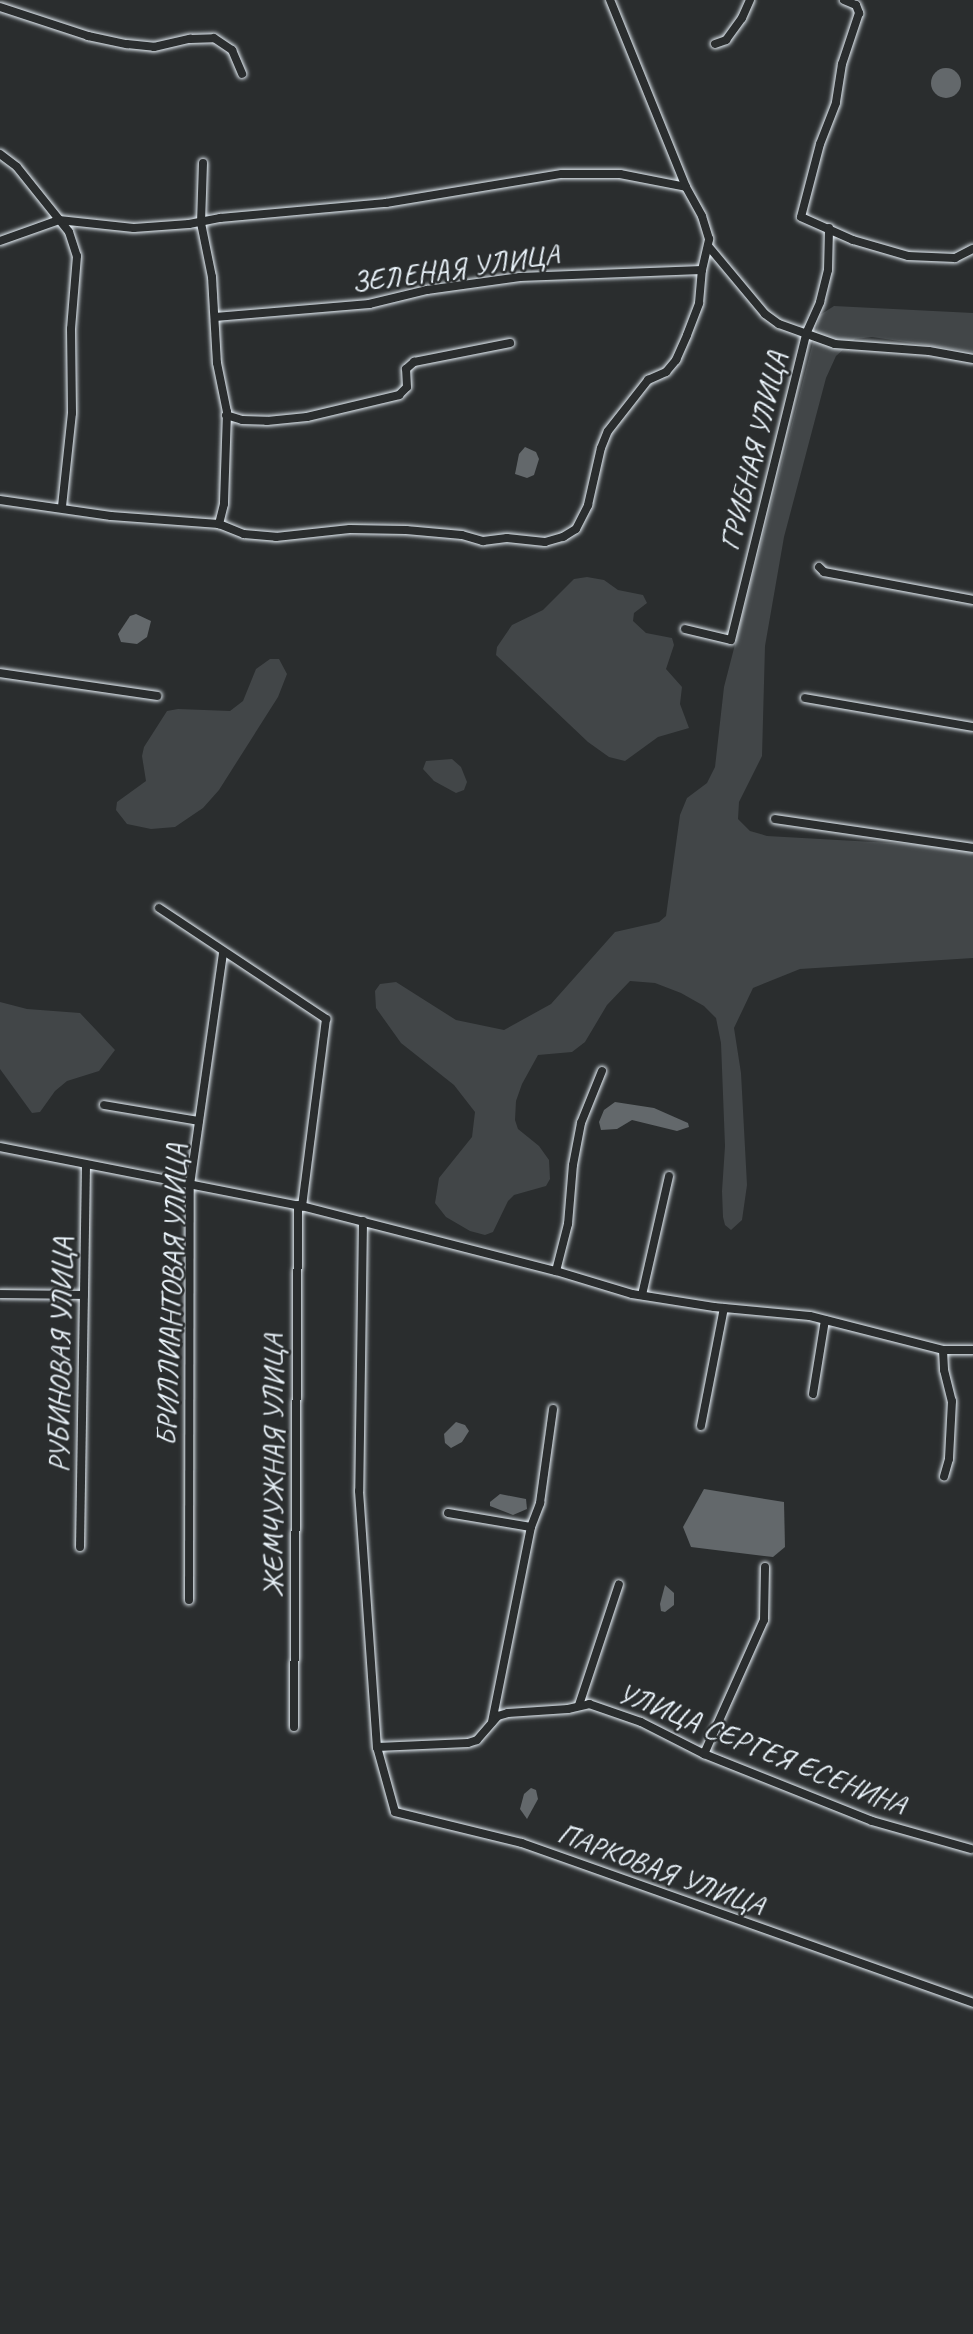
<!DOCTYPE html>
<meta charset="utf-8">
<style>
body{margin:0}
#map{position:relative;width:973px;height:2334px;overflow:hidden;background:#2a2d2e;font-family:Caveat,sans-serif}
div>[style]{position:absolute}
.green>*{inset:0;background:#424648}
.water>*{inset:0;background:#63686b}
.round{border-radius:50%}
.roads{filter:drop-shadow(0 0 2px #e8f1f8) drop-shadow(0 0 2px #e8f1f8)}
.minor>*{height:8px;margin:-4px;padding:0 4px;transform-origin:4px;border-radius:4px;background:#2a2d2e}
span{translate:-50% -50%;white-space:nowrap;text-align:center;line-height:1.15;-webkit-text-stroke:5px #2a2d2e;paint-order:stroke}
.street-label{font-size:30px;color:#e8f1f8}
</style>
<div id="map">
<div class="green">
<i style="clip-path:polygon(834px 306px,973px 313px,973px 352px,872px 337px,855px 339px,836px 356px,826px 378px,784px 537px,765px 646px,762px 756px,739px 802px,738px 819px,750px 831px,767px 836px,944px 846px,973px 851px,973px 958px,800px 969px,753px 988px,734px 1028px,741px 1073px,747px 1185px,742px 1220px,731px 1230px,725px 1225px,723px 1217px,722px 1191px,725px 1146px,721px 1043px,716px 1018px,704px 1006px,681px 993px,655px 983px,630px 981px,607px 1005px,585px 1042px,572px 1052px,538px 1055px,522px 1084px,516px 1101px,515px 1120px,518px 1129px,539px 1146px,549px 1160px,550px 1179px,546px 1186px,514px 1195px,508px 1201px,493px 1232px,485px 1235px,470px 1231px,446px 1217px,435px 1203px,439px 1178px,472px 1137px,475px 1112px,454px 1085px,401px 1043px,376px 1008px,375px 991px,380px 984px,396px 982px,456px 1020px,504px 1030px,551px 1004px,615px 932px,659px 922px,666px 916px,680px 815px,687px 798px,707px 783px,715px 767px,724px 687px,820px 315px)"></i>
<i style="clip-path:polygon(587px 577px,604px 580px,618px 590px,643px 595px,647px 603px,634px 613px,633px 621px,646px 633px,672px 638px,674px 645px,666px 669px,682px 687px,680px 704px,689px 728px,658px 737px,625px 761px,609px 757px,588px 742px,496px 655px,497px 647px,512px 625px,543px 610px,574px 579px)"></i>
<i style="clip-path:polygon(270px 659px,279px 659px,287px 674px,278px 697px,219px 790px,203px 808px,175px 827px,151px 829px,127px 824px,116px 810px,117px 802px,146px 781px,142px 756px,144px 747px,167px 711px,178px 709px,230px 711px,243px 701px,256px 669px)"></i>
<i style="clip-path:polygon(452px 759px,461px 767px,467px 782px,464px 790px,456px 793px,434px 781px,423px 769px,426px 761px)"></i>
<i style="clip-path:polygon(0 1002px,27px 1009px,80px 1013px,115px 1050px,99px 1071px,67px 1081px,55px 1091px,40px 1112px,32px 1113px,0 1069px)"></i>
</div>
<div class="water">
<i class="round" style="left:931px;top:68px;width:30px;height:30px"></i>
<i style="clip-path:polygon(525px 447px,536px 452px,539px 459px,534px 475px,527px 478px,515px 474px,519px 454px)"></i>
<i style="clip-path:polygon(136px 614px,151px 621px,147px 637px,137px 644px,121px 642px,118px 634px,130px 616px)"></i>
<i style="clip-path:polygon(615px 1102px,654px 1108px,688px 1123px,689px 1127px,677px 1131px,632px 1120px,617px 1129px,601px 1130px,599px 1122px,604px 1110px)"></i>
<i style="clip-path:polygon(456px 1422px,465px 1425px,469px 1431px,462px 1442px,451px 1448px,445px 1443px,444px 1434px)"></i>
<i style="clip-path:polygon(704px 1489px,784px 1502px,785px 1547px,773px 1557px,691px 1547px,683px 1527px)"></i>
<i style="clip-path:polygon(500px 1494px,526px 1499px,527px 1509px,513px 1515px,490px 1506px,490px 1502px)"></i>
<i style="clip-path:polygon(665px 1585px,674px 1593px,674px 1605px,665px 1612px,661px 1611px,660px 1604px)"></i>
<i style="clip-path:polygon(531px 1788px,536px 1790px,538px 1799px,527px 1819px,520px 1809px,524px 1794px)"></i>
</div>
<div class="roads">
<div class="minor">
<i style="left:844px;top:0;width:13px;rotate:23deg"></i>
<i style="left:856px;top:5px;width:9px;rotate:69deg"></i>
<i style="left:859px;top:13px;width:54px;rotate:108.4deg"></i>
<i style="left:842px;top:64px;width:39px;rotate:99deg"></i>
<i style="left:836px;top:103px;width:44px;rotate:111.3deg"></i>
<i style="left:820px;top:144px;width:75px;rotate:104.6deg"></i>
<i style="left:801px;top:217px;width:57px;rotate:23.9deg"></i>
<i style="left:853px;top:240px;width:57px;rotate:16.2deg"></i>
<i style="left:908px;top:256px;width:47px;rotate:2.4deg"></i>
<i style="left:955px;top:258px;width:20px;rotate:-27deg"></i>
<i style="left:0;top:7px;width:93px;rotate:18.2deg"></i>
<i style="left:88px;top:36px;width:40px;rotate:12deg"></i>
<i style="left:127px;top:44px;width:27px;rotate:6deg"></i>
<i style="left:154px;top:47px;width:37px;rotate:-13deg"></i>
<i style="left:190px;top:39px;width:24px;rotate:-2deg"></i>
<i style="left:214px;top:38px;width:22px;rotate:34deg"></i>
<i style="left:232px;top:50px;width:26px;rotate:67deg"></i>
<i style="left:715px;top:44px;width:12px;rotate:-20deg"></i>
<i style="left:726px;top:40px;width:27px;rotate:-54deg"></i>
<i style="left:742px;top:18px;width:20px;rotate:-66deg"></i>
<i style="left:0;top:154px;width:21px;rotate:37deg"></i>
<i style="left:17px;top:167px;width:83px;rotate:51.3deg"></i>
<i style="left:69px;top:232px;width:25px;rotate:72deg"></i>
<i style="left:77px;top:256px;width:73px;rotate:94.7deg"></i>
<i style="left:71px;top:329px;width:84px;rotate:89.3deg"></i>
<i style="left:72px;top:413px;width:95px;rotate:96.1deg"></i>
<i style="left:203px;top:163px;width:60px;rotate:91.9deg"></i>
<i style="left:201px;top:223px;width:55px;rotate:78.5deg"></i>
<i style="left:212px;top:277px;width:86px;rotate:86.7deg"></i>
<i style="left:217px;top:363px;width:50px;rotate:78.5deg"></i>
<i style="left:227px;top:412px;width:92px;rotate:91.9deg"></i>
<i style="left:224px;top:504px;width:21px;rotate:104deg"></i>
<i style="left:59px;top:220px;width:75px;rotate:6.1deg"></i>
<i style="left:134px;top:228px;width:55px;rotate:-4.2deg"></i>
<i style="left:189px;top:224px;width:32px;rotate:-11deg"></i>
<i style="left:220px;top:218px;width:167px;rotate:-5.2deg"></i>
<i style="left:386px;top:203px;width:178px;rotate:-9.4deg"></i>
<i style="left:562px;top:174px;width:58px"></i>
<i style="left:620px;top:174px;width:67px;rotate:11.1deg"></i>
<i style="left:0;top:241px;width:63px;rotate:-19.6deg"></i>
<i style="left:709px;top:247px;width:87px;rotate:50.1deg"></i>
<i style="left:765px;top:314px;width:17px;rotate:36deg"></i>
<i style="left:779px;top:324px;width:59px;rotate:19.7deg"></i>
<i style="left:835px;top:344px;width:94px;rotate:4.3deg"></i>
<i style="left:929px;top:351px;width:45px;rotate:10.3deg"></i>
<i style="left:215px;top:317px;width:155px;rotate:-4.8deg"></i>
<i style="left:369px;top:304px;width:60px;rotate:-13.6deg"></i>
<i style="left:427px;top:290px;width:94px;rotate:-8deg"></i>
<i style="left:520px;top:277px;width:182px;rotate:-2.2deg"></i>
<i style="left:226px;top:415px;width:17px;rotate:17deg"></i>
<i style="left:242px;top:420px;width:25px;rotate:2deg"></i>
<i style="left:267px;top:421px;width:40px;rotate:-5.7deg"></i>
<i style="left:307px;top:417px;width:95px;rotate:-13.4deg"></i>
<i style="left:399px;top:395px;width:11px;rotate:-45deg"></i>
<i style="left:407px;top:387px;width:18px;rotate:-93deg"></i>
<i style="left:406px;top:369px;width:11px;rotate:-41deg"></i>
<i style="left:414px;top:362px;width:98px;rotate:-11.2deg"></i>
<i style="left:0;top:500px;width:112px;rotate:8.2deg"></i>
<i style="left:111px;top:516px;width:108px;rotate:4.2deg"></i>
<i style="left:219px;top:524px;width:27px;rotate:22deg"></i>
<i style="left:244px;top:534px;width:32px;rotate:5deg"></i>
<i style="left:276px;top:537px;width:74px;rotate:-6.2deg"></i>
<i style="left:350px;top:529px;width:56px;rotate:1deg"></i>
<i style="left:406px;top:530px;width:56px;rotate:5.1deg"></i>
<i style="left:462px;top:535px;width:22px;rotate:16deg"></i>
<i style="left:483px;top:541px;width:24px;rotate:-7deg"></i>
<i style="left:507px;top:538px;width:38px;rotate:6deg"></i>
<i style="left:545px;top:542px;width:19px;rotate:-16deg"></i>
<i style="left:563px;top:537px;width:15px;rotate:-32deg"></i>
<i style="left:576px;top:529px;width:27px;rotate:-63deg"></i>
<i style="left:588px;top:505px;width:58px;rotate:-77.2deg"></i>
<i style="left:601px;top:448px;width:18px;rotate:-68deg"></i>
<i style="left:608px;top:431px;width:65px;rotate:-51.9deg"></i>
<i style="left:648px;top:380px;width:20px;rotate:-24deg"></i>
<i style="left:666px;top:372px;width:16px;rotate:-50deg"></i>
<i style="left:676px;top:360px;width:27px;rotate:-66deg"></i>
<i style="left:687px;top:335px;width:34px;rotate:-69deg"></i>
<i style="left:699px;top:303px;width:33px;rotate:-85deg"></i>
<i style="left:702px;top:270px;width:32px;rotate:-77deg"></i>
<i style="left:709px;top:239px;width:24px;rotate:-107deg"></i>
<i style="left:702px;top:216px;width:33px;rotate:-119deg"></i>
<i style="left:686px;top:187px;width:202px;rotate:-112.1deg"></i>
<i style="left:819px;top:567px;width:7px;rotate:45deg"></i>
<i style="left:824px;top:572px;width:152px;rotate:10.6deg"></i>
<i style="left:685px;top:629px;width:47px;rotate:13.4deg"></i>
<i style="left:731px;top:640px;width:315px;rotate:-76.2deg"></i>
<i style="left:806px;top:334px;width:35px;rotate:-66deg"></i>
<i style="left:820px;top:302px;width:33px;rotate:-76deg"></i>
<i style="left:828px;top:270px;width:42px;rotate:-88.6deg"></i>
<i style="left:0;top:673px;width:159px;rotate:8.3deg"></i>
<i style="left:805px;top:698px;width:170px;rotate:9.8deg"></i>
<i style="left:775px;top:819px;width:200px;rotate:8.3deg"></i>
<i style="left:159px;top:908px;width:201px;rotate:33.6deg"></i>
<i style="left:326px;top:1019px;width:189px;rotate:97.3deg"></i>
<i style="left:104px;top:1105px;width:96px;rotate:9.6deg"></i>
<i style="left:0;top:1147px;width:308px;rotate:11.1deg"></i>
<i style="left:302px;top:1206px;width:262px;rotate:14.4deg"></i>
<i style="left:556px;top:1271px;width:79px;rotate:16.8deg"></i>
<i style="left:632px;top:1294px;width:83px;rotate:9deg"></i>
<i style="left:714px;top:1307px;width:96px;rotate:5.4deg"></i>
<i style="left:810px;top:1316px;width:137px;rotate:14.3deg"></i>
<i style="left:943px;top:1350px;width:30px"></i>
<i style="left:363px;top:1221px;width:270px;rotate:90.8deg"></i>
<i style="left:359px;top:1491px;width:257px;rotate:86deg"></i>
<i style="left:377px;top:1747px;width:67px;rotate:74.5deg"></i>
<i style="left:395px;top:1812px;width:131px;rotate:13.7deg"></i>
<i style="left:522px;top:1843px;width:479px;rotate:19.5deg"></i>
<i style="left:556px;top:1271px;width:49px;rotate:-75.7deg"></i>
<i style="left:568px;top:1224px;width:59px;rotate:-85.2deg"></i>
<i style="left:573px;top:1165px;width:43px;rotate:-79.2deg"></i>
<i style="left:581px;top:1123px;width:56px;rotate:-68deg"></i>
<i style="left:0;top:1294px;width:84px;rotate:0.7deg"></i>
<i style="left:642px;top:1295px;width:122px;rotate:-77.2deg"></i>
<i style="left:943px;top:1350px;width:20px;rotate:87deg"></i>
<i style="left:944px;top:1370px;width:32px;rotate:76deg"></i>
<i style="left:952px;top:1401px;width:58px;rotate:93deg"></i>
<i style="left:949px;top:1459px;width:18px;rotate:106deg"></i>
<i style="left:813px;top:1394px;width:75px;rotate:-80.8deg"></i>
<i style="left:701px;top:1426px;width:120px;rotate:-79deg"></i>
<i style="left:448px;top:1513px;width:84px;rotate:9.6deg"></i>
<i style="left:80px;top:1547px;width:382px;rotate:-89.1deg"></i>
<i style="left:189px;top:1600px;width:415px;rotate:-89.9deg"></i>
<i style="left:190px;top:1185px;width:235px;rotate:-81.9deg"></i>
<i style="left:579px;top:1705px;width:127px;rotate:-71.7deg"></i>
<i style="left:492px;top:1722px;width:199px;rotate:-78.7deg"></i>
<i style="left:531px;top:1527px;width:26px;rotate:-69deg"></i>
<i style="left:540px;top:1503px;width:95px;rotate:-82.1deg"></i>
<i style="left:294px;top:1727px;width:522px;rotate:-89.56deg"></i>
<i style="left:377px;top:1747px;width:91px;rotate:-2.5deg"></i>
<i style="left:468px;top:1743px;width:9px;rotate:-18deg"></i>
<i style="left:477px;top:1740px;width:32px;rotate:-49deg"></i>
<i style="left:498px;top:1716px;width:10px;rotate:-17deg"></i>
<i style="left:508px;top:1713px;width:60px;rotate:-3.8deg"></i>
<i style="left:568px;top:1709px;width:22px;rotate:-13deg"></i>
<i style="left:589px;top:1704px;width:55px;rotate:19.1deg"></i>
<i style="left:641px;top:1722px;width:71px;rotate:26.9deg"></i>
<i style="left:704px;top:1754px;width:181px;rotate:21.7deg"></i>
<i style="left:872px;top:1821px;width:103px;rotate:15.8deg"></i>
<i style="left:704px;top:1754px;width:147px;rotate:-65.9deg"></i>
<i style="left:764px;top:1620px;width:53px;rotate:-88.9deg"></i>
</div>
</div>
<div class="street-label">
<span style="left:455px;top:268px;rotate:-8deg">ЗЕЛЕНАЯ УЛИЦА</span>
<span style="left:753px;top:451px;rotate:-76deg">ГРИБНАЯ УЛИЦА</span>
<span style="left:171px;top:1295px;rotate:-88deg">БРИЛЛИАНТОВАЯ УЛИЦА</span>
<span style="left:60px;top:1355px;rotate:-89deg">РУБИНОВАЯ УЛИЦА</span>
<span style="left:273px;top:1466px;rotate:-90deg">ЖЕМЧУЖНАЯ УЛИЦА</span>
<span style="left:762px;top:1748px;rotate:22deg">УЛИЦА СЕРГЕЯ ЕСЕНИНА</span>
<span style="left:661px;top:1869px;rotate:20deg">ПАРКОВАЯ УЛИЦА</span>
</div>
</div>
